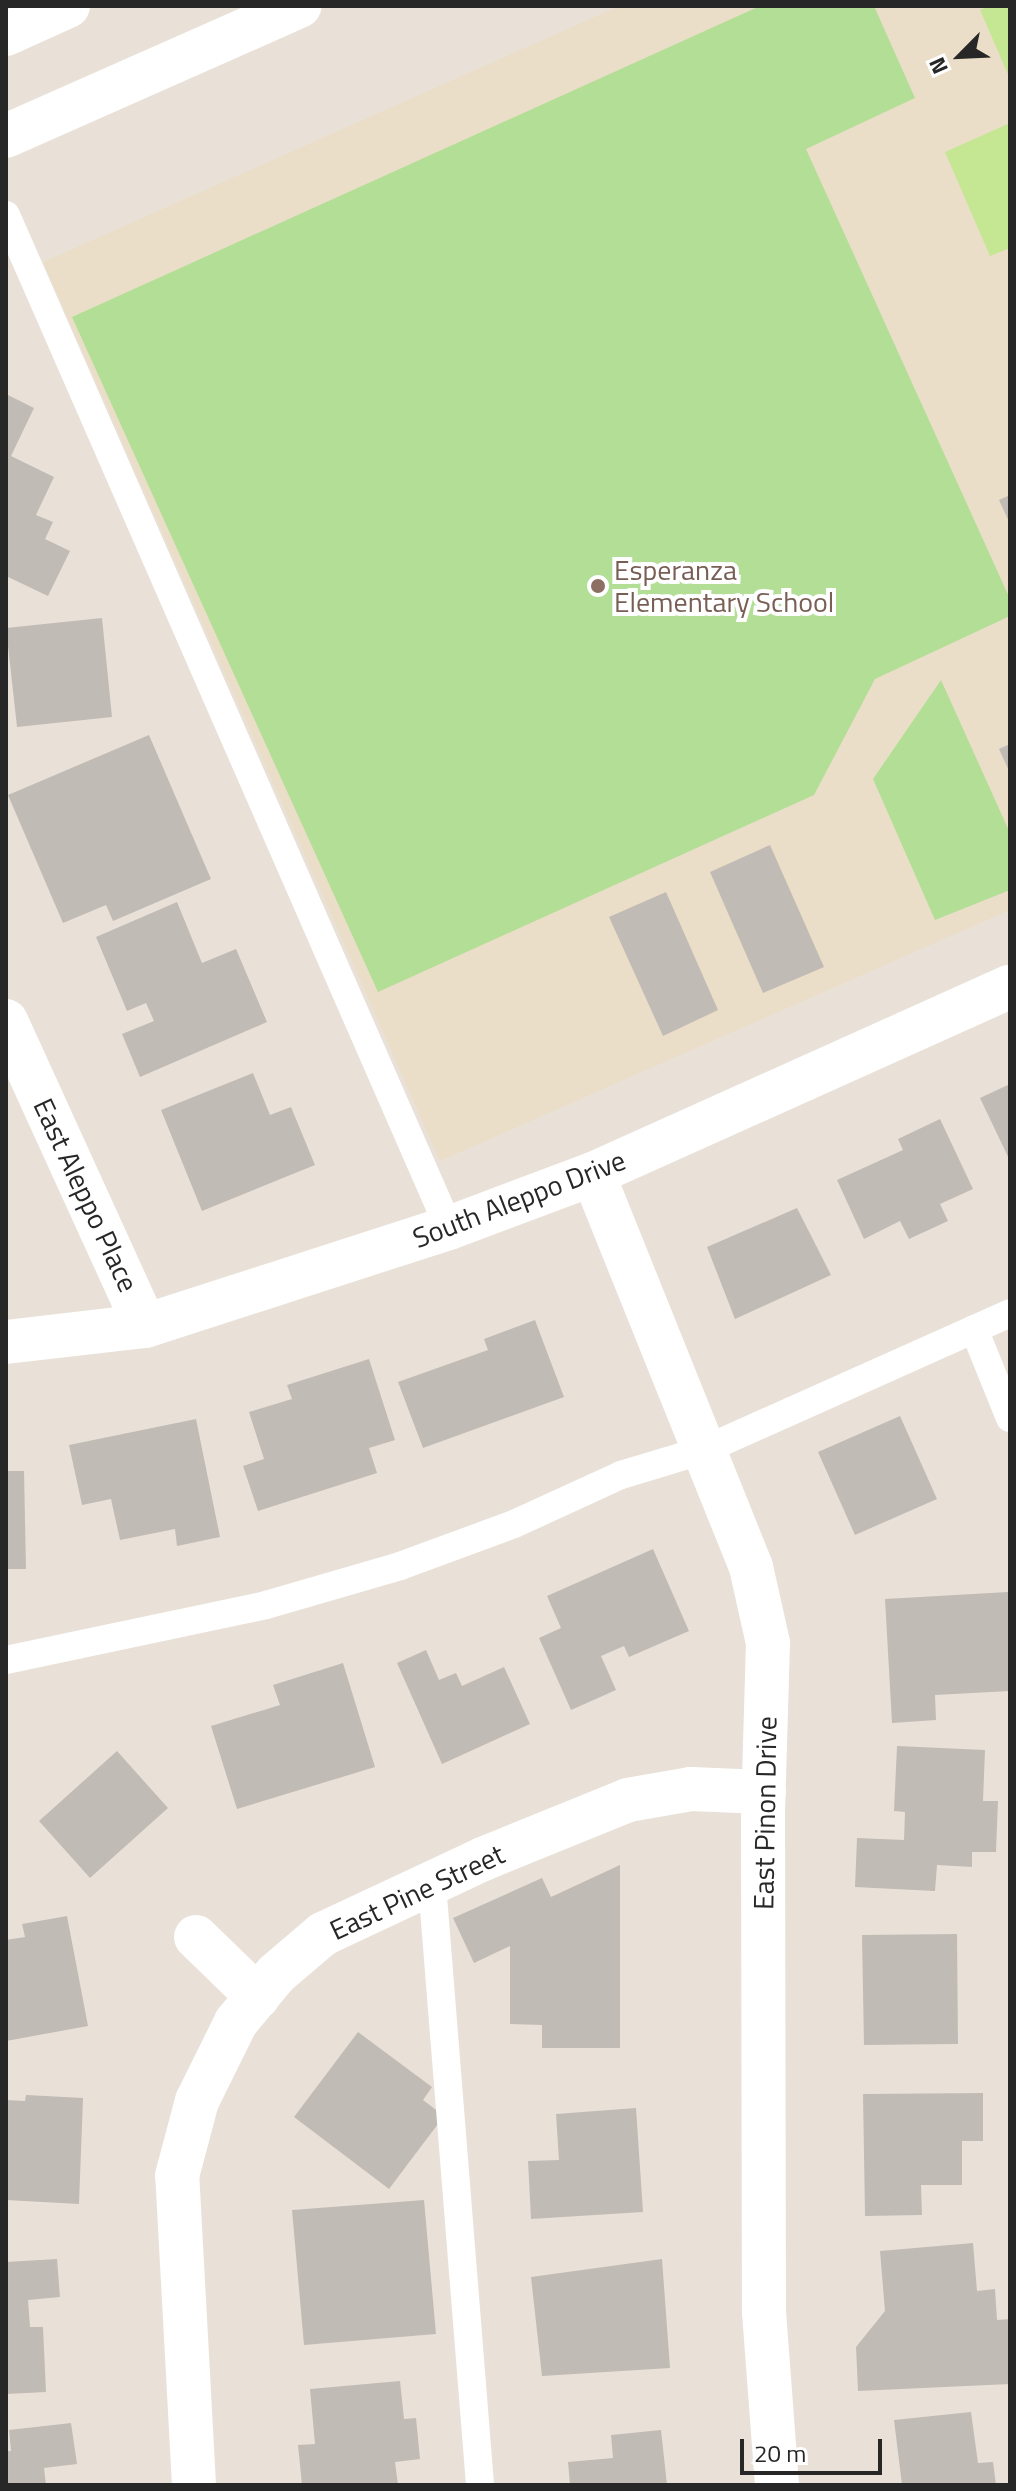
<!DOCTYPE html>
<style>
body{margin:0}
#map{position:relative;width:1016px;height:2491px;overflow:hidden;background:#e9e1d8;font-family:"Titillium Web",sans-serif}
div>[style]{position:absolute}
.education>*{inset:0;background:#ebdec8}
.green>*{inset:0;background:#b2de96}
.pitch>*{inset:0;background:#c5e692}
.building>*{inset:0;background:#c1bbb5}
.service>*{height:28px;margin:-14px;padding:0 14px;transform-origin:14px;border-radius:14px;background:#fff}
.minor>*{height:44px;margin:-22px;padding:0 22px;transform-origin:22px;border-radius:22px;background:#fff}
.secondary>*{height:44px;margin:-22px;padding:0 22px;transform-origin:22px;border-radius:22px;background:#fff}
.dots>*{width:22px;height:22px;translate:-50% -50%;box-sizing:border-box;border:4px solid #fff;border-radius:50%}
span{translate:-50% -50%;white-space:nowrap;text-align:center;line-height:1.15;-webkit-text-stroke:8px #fff;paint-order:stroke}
.education-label{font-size:28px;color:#785e54}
.left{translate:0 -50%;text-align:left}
.street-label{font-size:28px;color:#272727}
.frame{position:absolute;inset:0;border:8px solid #272727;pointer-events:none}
.north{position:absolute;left:920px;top:16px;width:80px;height:80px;-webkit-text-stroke:6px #fff;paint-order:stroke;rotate:246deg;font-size:22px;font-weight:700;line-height:32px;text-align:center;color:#272727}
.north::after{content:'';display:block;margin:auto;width:28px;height:36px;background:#272727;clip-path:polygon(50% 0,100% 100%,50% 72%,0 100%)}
.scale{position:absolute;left:740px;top:2439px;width:142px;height:36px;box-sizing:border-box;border:4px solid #272727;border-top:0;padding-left:10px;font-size:24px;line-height:28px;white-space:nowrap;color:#272727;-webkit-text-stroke:6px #fff;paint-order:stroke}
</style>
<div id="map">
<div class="education">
<i style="clip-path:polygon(619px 6px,1010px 6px,1010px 910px,440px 1161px,43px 262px)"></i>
</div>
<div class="green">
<i style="clip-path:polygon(760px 6px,874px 6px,915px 98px,806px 149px,1010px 599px,1010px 616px,875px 679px,814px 795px,378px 992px,72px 317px)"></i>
<i style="clip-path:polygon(941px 680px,1010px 833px,1010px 890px,935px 920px,873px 779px)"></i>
</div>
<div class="pitch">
<i style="clip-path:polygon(990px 6px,1010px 6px,1010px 79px,980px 10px)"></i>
<i style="clip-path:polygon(1010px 123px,1010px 248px,990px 256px,945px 152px)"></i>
</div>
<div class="building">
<i style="clip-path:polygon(6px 394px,34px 408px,11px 456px,54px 477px,36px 515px,53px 522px,45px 539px,70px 551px,48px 596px,6px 576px)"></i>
<i style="clip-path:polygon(1010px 495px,1010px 524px,999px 500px)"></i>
<i style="clip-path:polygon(102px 618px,112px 717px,17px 727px,6px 628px)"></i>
<i style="clip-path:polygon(149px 735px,211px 879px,113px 921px,106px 905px,63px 923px,8px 795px)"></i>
<i style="clip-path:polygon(1010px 744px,1010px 773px,999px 749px)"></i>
<i style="clip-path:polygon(770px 845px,824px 967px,763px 993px,710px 872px)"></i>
<i style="clip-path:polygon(666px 892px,718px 1010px,663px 1036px,609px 917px)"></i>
<i style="clip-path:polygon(177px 902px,202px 963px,236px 949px,267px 1022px,140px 1077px,122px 1034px,154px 1021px,146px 1003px,127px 1011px,96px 937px)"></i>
<i style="clip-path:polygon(253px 1073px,270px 1115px,291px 1107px,315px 1165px,202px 1211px,161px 1110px)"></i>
<i style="clip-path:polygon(1010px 1084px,1010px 1161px,980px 1098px)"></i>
<i style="clip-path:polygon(940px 1119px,973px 1189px,940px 1204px,948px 1221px,909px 1239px,900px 1221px,864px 1239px,837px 1180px,903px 1150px,898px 1139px)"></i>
<i style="clip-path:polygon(797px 1208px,831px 1275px,735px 1319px,707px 1247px)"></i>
<i style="clip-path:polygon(535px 1320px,564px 1397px,423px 1448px,398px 1382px,488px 1350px,484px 1339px)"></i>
<i style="clip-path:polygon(369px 1359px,395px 1440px,369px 1448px,377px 1473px,258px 1511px,243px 1466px,264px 1459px,249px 1412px,292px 1399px,287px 1385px)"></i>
<i style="clip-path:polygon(900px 1416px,937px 1499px,855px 1535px,818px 1452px)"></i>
<i style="clip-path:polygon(196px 1419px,220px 1537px,177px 1546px,175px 1529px,120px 1540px,111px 1499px,82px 1505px,69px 1445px)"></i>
<i style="clip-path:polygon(6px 1471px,24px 1471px,26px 1569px,7px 1569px)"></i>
<i style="clip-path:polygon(653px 1549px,689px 1631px,629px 1657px,624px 1646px,601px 1656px,616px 1690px,571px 1710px,539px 1638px,561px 1628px,547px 1596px)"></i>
<i style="clip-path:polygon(1008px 1592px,1010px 1691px,935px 1695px,936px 1720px,892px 1723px,885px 1599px)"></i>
<i style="clip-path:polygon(426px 1650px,439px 1680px,456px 1673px,462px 1686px,504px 1667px,530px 1724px,442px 1764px,397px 1663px)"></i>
<i style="clip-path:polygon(343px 1663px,375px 1767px,237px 1809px,211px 1726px,280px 1705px,273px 1685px)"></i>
<i style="clip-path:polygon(897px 1746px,985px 1750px,983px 1801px,998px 1801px,996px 1852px,972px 1852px,972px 1867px,937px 1865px,935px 1891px,855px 1887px,857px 1838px,904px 1840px,905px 1812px,894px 1811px)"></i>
<i style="clip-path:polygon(117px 1751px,168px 1808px,90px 1878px,39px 1821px)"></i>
<i style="clip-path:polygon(620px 1865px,620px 2048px,542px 2048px,542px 2025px,510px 2024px,510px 1946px,474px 1963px,453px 1918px,542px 1878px,551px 1897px)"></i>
<i style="clip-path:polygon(67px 1916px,88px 2026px,6px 2041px,6px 1940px,25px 1937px,22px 1924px)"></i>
<i style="clip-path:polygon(957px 1934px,958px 2044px,864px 2045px,862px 1935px)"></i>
<i style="clip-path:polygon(358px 2032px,432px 2087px,423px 2100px,444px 2116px,389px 2189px,294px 2117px)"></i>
<i style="clip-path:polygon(983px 2093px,983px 2141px,962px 2141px,962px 2185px,921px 2185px,922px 2215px,865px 2216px,863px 2094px)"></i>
<i style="clip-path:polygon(26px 2095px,83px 2098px,79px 2204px,6px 2200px,6px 2100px,25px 2101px)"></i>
<i style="clip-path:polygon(636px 2108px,643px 2212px,531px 2219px,528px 2161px,559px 2160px,556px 2114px)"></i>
<i style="clip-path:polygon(424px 2200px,436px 2334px,304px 2345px,292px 2210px)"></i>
<i style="clip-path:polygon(973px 2243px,977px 2291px,995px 2289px,997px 2320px,1010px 2319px,1010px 2384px,858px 2391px,856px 2347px,885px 2311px,880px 2251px)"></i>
<i style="clip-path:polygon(57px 2259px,60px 2297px,28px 2300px,30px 2327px,43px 2327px,46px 2392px,6px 2394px,6px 2262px)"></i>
<i style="clip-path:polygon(662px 2259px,670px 2368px,542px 2376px,531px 2277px)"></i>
<i style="clip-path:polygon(400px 2381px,404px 2419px,416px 2418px,420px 2459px,395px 2462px,398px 2485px,302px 2485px,298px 2445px,315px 2444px,310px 2389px)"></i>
<i style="clip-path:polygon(971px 2412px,978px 2463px,993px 2462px,996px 2485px,902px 2485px,894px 2420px)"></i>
<i style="clip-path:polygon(71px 2423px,77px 2464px,44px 2468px,46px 2485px,6px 2485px,6px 2451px,11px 2451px,9px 2430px)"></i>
<i style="clip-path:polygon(661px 2430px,667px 2485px,570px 2485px,568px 2462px,613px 2458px,611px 2435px)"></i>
</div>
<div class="service">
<i style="left:6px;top:215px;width:1106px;rotate:66.38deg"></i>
<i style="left:974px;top:1329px;width:96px;rotate:68deg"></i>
<i style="left:6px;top:1660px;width:266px;rotate:-11.9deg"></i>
<i style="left:266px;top:1605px;width:140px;rotate:-16.2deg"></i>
<i style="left:400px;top:1566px;width:121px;rotate:-20.2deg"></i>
<i style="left:514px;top:1524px;width:118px;rotate:-24.6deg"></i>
<i style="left:621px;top:1475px;width:87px;rotate:-16.8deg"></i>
<i style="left:704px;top:1450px;width:335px;rotate:-24.1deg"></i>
<i style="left:432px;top:1884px;width:603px;rotate:85.43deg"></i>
</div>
<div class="minor">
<i style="left:6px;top:1021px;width:335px;rotate:65.5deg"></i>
<i style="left:593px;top:1174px;width:424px;rotate:68.1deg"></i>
<i style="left:751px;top:1567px;width:78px;rotate:77.4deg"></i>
<i style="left:768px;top:1643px;width:169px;rotate:91.7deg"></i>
<i style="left:763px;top:1812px;width:500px;rotate:89.89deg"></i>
<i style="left:764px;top:2312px;width:173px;rotate:85.7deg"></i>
<i style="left:6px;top:1342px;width:140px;rotate:-6.6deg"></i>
<i style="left:145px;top:1326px;width:319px;rotate:-17.9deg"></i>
<i style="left:449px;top:1228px;width:154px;rotate:-20.6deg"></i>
<i style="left:593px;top:1174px;width:457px;rotate:-24.2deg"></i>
<i style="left:196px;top:1937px;width:86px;rotate:44.1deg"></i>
<i style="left:194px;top:2485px;width:309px;rotate:-93.1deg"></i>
<i style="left:177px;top:2176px;width:78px;rotate:-75.1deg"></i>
<i style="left:197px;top:2101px;width:88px;rotate:-63.7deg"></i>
<i style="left:236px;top:2022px;width:62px;rotate:-50.2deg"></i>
<i style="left:276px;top:1974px;width:62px;rotate:-40.4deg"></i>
<i style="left:323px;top:1934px;width:177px;rotate:-25.1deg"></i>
<i style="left:483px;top:1859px;width:157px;rotate:-22.1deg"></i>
<i style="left:628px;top:1800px;width:64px;rotate:-9.9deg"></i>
<i style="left:691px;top:1789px;width:73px;rotate:2.4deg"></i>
</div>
<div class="secondary">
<i style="left:6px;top:34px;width:68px;rotate:-24.3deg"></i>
<i style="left:6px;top:136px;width:321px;rotate:-23.9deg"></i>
</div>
<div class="dots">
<i style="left:598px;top:586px;background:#8d6e63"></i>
</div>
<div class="education-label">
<span class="left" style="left:614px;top:586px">Esperanza<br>Elementary School</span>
</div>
<div class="street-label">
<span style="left:86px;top:1195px;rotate:65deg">East Aleppo Place</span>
<span style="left:519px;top:1199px;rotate:-21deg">South Aleppo Drive</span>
<span style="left:765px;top:1813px;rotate:-89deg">East Pinon Drive</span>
<span style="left:417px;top:1892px;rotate:-25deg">East Pine Street</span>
</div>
<div class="frame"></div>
<div class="north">N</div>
<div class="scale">20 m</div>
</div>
